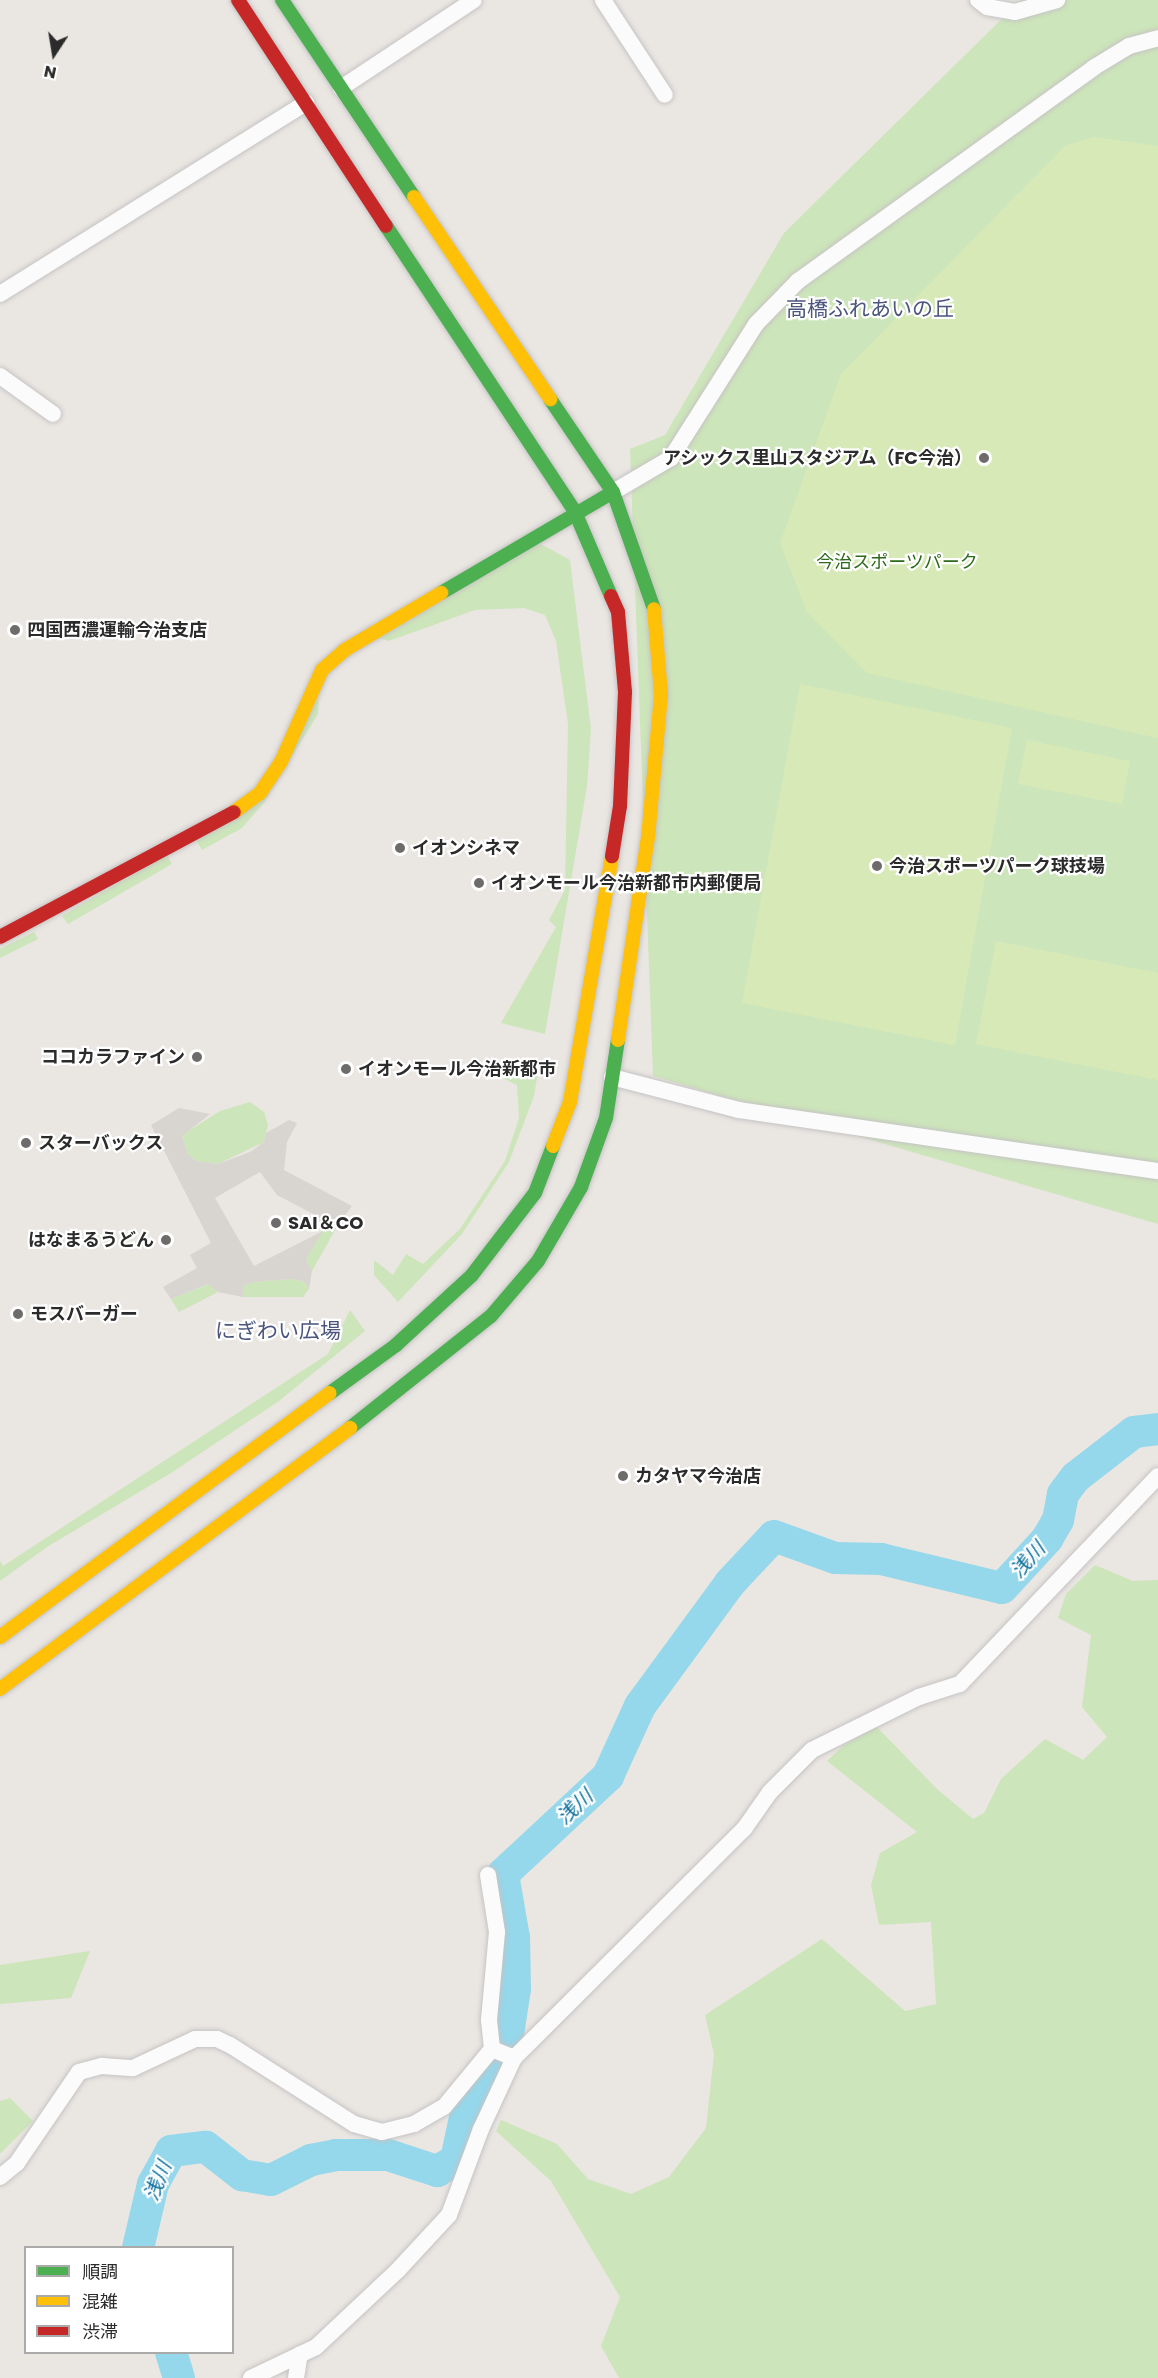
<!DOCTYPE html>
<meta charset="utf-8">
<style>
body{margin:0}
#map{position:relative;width:1158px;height:2378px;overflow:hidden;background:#eae6e2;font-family:Poppins,"Noto Sans JP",sans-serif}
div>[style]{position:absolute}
.green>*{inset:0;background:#cde5ba}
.pitch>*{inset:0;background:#d8e9b8}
.plaza>*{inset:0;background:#d8d4d0}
.river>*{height:32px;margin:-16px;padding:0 16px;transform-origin:16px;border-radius:16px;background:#95d7eb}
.roads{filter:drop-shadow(0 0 2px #c5c4c4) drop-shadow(0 0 2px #c5c4c4)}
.street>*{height:16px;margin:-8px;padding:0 8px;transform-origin:8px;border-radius:8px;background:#fcfbfb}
.fast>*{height:14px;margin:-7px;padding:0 7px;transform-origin:7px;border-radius:7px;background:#4caf50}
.slow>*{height:14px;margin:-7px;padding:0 7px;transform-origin:7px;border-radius:7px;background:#ffc107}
.jam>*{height:14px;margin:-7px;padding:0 7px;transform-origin:7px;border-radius:7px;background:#c62828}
.dots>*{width:16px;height:16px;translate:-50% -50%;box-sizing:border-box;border:3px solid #fff;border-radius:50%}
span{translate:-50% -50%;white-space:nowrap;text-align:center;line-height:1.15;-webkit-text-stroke:4.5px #fff;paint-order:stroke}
.poi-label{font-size:18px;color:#2b2b2b;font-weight:700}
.right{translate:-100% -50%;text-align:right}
.left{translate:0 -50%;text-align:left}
.park-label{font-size:18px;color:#2d6a1a}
.water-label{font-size:20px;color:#0d709e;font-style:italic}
.quarter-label{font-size:21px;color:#4b557d}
.legend{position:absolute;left:24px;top:2246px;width:210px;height:108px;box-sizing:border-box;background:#fff;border:2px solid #aaa;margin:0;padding:8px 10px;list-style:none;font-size:18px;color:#2b2b2b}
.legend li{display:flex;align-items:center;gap:12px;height:30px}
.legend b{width:30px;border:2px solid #aaa}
.north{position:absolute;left:24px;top:24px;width:60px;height:60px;-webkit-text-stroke:4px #fff;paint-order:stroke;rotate:192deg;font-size:16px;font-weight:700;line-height:24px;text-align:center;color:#2b2b2b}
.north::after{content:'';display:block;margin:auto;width:21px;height:27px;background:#2b2b2b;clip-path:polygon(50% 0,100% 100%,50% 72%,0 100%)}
</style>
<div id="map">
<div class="green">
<i style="clip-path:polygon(1021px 0,1158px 0,1158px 1224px,653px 1076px,630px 449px,665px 435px,784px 233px)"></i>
<i style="clip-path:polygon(539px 543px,570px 560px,591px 729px,587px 786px,545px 1034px,501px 1023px,556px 927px,549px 920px,565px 890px,568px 724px,556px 641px,545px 615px,524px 608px,475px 610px,389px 641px,375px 637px)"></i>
<i style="clip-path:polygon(319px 698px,318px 714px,264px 803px,242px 828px,202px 850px,196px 840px,232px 820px)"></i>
<i style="clip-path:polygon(167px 855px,172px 864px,68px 924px,62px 916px)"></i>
<i style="clip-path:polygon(34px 932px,38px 939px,0 958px,0 949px)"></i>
<i style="clip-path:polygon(488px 1062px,538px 1072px,534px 1096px,509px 1162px,462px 1234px,398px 1302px,374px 1275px,374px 1260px,393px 1275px,406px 1254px,423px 1264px,460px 1229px,505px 1161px,519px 1118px,517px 1085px,486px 1070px)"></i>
<i style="clip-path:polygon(250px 1102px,264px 1112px,268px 1125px,264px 1142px,218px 1164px,196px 1161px,188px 1154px,182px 1135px,220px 1111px)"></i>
<i style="clip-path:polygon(329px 1219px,339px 1223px,312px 1271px,306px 1259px)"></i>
<i style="clip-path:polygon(293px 1279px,305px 1282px,309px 1289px,303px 1297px,243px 1297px,243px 1286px,252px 1282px)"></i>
<i style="clip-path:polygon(209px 1284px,218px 1292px,179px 1312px,171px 1299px)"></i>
<i style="clip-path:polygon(350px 1310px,365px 1331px,279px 1401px,171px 1473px,47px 1547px,0 1581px,0 1561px,3px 1566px,328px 1354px)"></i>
<i style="clip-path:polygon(1095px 1565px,1133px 1581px,1158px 1580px,1158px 2378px,619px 2378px,601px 2346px,620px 2297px,551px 2181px,496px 2131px,501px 2120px,557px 2144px,588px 2179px,631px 2194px,669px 2177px,706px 2128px,714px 2054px,705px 2015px,822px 1939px,905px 2011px,936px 2004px,931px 1922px,879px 1925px,871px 1885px,880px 1853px,917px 1832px,827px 1761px,843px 1746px,876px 1726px,937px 1789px,973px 1819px,984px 1813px,1001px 1779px,1045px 1739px,1083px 1760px,1107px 1737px,1082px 1707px,1091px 1635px,1058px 1618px,1066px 1594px)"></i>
<i style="clip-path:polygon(90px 1951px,71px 1998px,0 2004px,0 1965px)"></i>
<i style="clip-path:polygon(10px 2098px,33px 2121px,0 2154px,0 2101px)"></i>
</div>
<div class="pitch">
<i style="clip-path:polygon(1095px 137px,1158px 146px,1158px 738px,867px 673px,807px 612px,780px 543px,841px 374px,1066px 145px)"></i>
<i style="clip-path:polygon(800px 684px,1012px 728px,955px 1045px,742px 1003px)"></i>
<i style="clip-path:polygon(1027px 740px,1130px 761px,1122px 804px,1018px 784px)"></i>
<i style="clip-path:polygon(996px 941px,1158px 973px,1158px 1080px,976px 1044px)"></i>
</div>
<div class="plaza">
<i style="clip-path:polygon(179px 1108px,210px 1114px,182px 1136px,188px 1154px,196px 1161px,218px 1164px,250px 1152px,264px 1142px,266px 1133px,289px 1120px,297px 1123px,287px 1142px,284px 1170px,352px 1206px,339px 1223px,329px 1220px,325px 1228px,319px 1217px,277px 1195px,260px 1172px,215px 1198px,254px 1266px,323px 1231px,306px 1259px,312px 1271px,309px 1289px,305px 1282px,294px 1279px,252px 1282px,243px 1286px,243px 1297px,218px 1292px,208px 1284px,171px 1299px,163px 1287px,197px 1268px,190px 1255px,211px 1243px,151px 1125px)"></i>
</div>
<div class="river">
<i style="left:138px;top:2248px;width:66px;rotate:-76.8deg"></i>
<i style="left:153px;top:2184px;width:38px;rotate:-61deg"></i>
<i style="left:171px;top:2151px;width:35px;rotate:-7deg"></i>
<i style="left:206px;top:2147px;width:46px;rotate:37.9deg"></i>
<i style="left:242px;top:2175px;width:29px;rotate:10deg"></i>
<i style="left:271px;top:2180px;width:45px;rotate:-26.6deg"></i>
<i style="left:311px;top:2160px;width:25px;rotate:-11deg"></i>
<i style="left:336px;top:2155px;width:52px"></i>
<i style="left:388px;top:2155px;width:52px;rotate:18.1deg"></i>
<i style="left:437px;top:2171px;width:22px;rotate:-30deg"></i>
<i style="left:456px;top:2160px;width:58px;rotate:-78.1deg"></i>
<i style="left:468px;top:2103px;width:73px;rotate:-57.8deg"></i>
<i style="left:507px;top:2041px;width:53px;rotate:-81.3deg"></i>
<i style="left:515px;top:1989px;width:51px;rotate:-91.1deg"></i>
<i style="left:514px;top:1938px;width:65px;rotate:-99.8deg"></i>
<i style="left:503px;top:1874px;width:144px;rotate:-43deg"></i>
<i style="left:608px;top:1776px;width:77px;rotate:-65.4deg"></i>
<i style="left:640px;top:1706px;width:152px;rotate:-53.8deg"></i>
<i style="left:730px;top:1583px;width:64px;rotate:-46.9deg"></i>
<i style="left:774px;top:1536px;width:65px;rotate:19.8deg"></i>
<i style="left:835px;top:1558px;width:46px;rotate:1.2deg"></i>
<i style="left:881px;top:1559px;width:124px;rotate:13.5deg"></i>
<i style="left:1002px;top:1588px;width:67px;rotate:-47.4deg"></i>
<i style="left:1047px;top:1539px;width:22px;rotate:-60deg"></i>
<i style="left:1058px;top:1520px;width:26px;rotate:-79deg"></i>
<i style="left:1063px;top:1494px;width:21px;rotate:-53deg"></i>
<i style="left:1076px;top:1477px;width:73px;rotate:-37.8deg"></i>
<i style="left:1134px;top:1432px;width:24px;rotate:-7deg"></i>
<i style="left:171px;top:2352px;width:27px;rotate:73deg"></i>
</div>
<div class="roads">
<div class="street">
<i style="left:603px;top:0;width:113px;rotate:56.9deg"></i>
<i style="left:978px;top:0;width:11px;rotate:38deg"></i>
<i style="left:987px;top:7px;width:28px;rotate:10deg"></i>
<i style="left:1015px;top:12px;width:44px;rotate:-15.9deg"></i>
<i style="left:341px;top:88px;width:159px;rotate:-33.5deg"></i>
<i style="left:0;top:294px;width:361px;rotate:-32deg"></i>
<i style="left:0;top:376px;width:65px;rotate:35.6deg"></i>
<i style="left:613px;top:492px;width:67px;rotate:-30.4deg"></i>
<i style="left:671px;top:458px;width:159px;rotate:-57.6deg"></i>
<i style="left:756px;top:324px;width:60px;rotate:-45.7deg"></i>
<i style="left:798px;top:281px;width:364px;rotate:-35.8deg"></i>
<i style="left:1093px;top:68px;width:42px;rotate:-31.4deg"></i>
<i style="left:1129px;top:46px;width:30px;rotate:-15deg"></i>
<i style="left:612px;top:1077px;width:131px;rotate:14.6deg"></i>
<i style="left:739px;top:1110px;width:423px;rotate:8.3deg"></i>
<i style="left:488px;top:1875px;width:58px;rotate:81deg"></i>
<i style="left:497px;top:1932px;width:88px;rotate:95.2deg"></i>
<i style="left:489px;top:2020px;width:29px;rotate:84deg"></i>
<i style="left:0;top:2177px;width:22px;rotate:-39deg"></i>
<i style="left:17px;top:2163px;width:110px;rotate:-55.7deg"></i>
<i style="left:79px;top:2072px;width:24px;rotate:-15deg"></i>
<i style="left:102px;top:2066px;width:31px;rotate:4deg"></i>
<i style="left:133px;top:2068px;width:68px;rotate:-25.1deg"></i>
<i style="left:195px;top:2039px;width:22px"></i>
<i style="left:217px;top:2039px;width:14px;rotate:25deg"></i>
<i style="left:230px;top:2045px;width:147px;rotate:32.5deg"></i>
<i style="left:354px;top:2124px;width:29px;rotate:16deg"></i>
<i style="left:382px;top:2132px;width:33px;rotate:-14deg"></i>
<i style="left:414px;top:2124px;width:34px;rotate:-30deg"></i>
<i style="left:444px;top:2107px;width:75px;rotate:-50.4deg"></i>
<i style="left:492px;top:2049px;width:24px;rotate:22deg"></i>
<i style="left:251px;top:2378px;width:72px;rotate:-25.5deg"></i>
<i style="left:316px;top:2347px;width:112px;rotate:-43.2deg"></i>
<i style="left:398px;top:2270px;width:75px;rotate:-47.2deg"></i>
<i style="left:449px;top:2215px;width:92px;rotate:-69.6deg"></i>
<i style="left:481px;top:2129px;width:78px;rotate:-65.1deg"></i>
<i style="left:514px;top:2058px;width:325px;rotate:-44.9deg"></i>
<i style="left:744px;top:1829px;width:45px;rotate:-54.9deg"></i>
<i style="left:770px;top:1792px;width:59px;rotate:-45deg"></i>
<i style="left:812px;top:1750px;width:119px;rotate:-26.4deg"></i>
<i style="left:919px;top:1697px;width:43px;rotate:-17.6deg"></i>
<i style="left:960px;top:1684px;width:287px;rotate:-46.4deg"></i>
<i style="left:296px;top:2378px;width:24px;rotate:-81deg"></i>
</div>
<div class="fast">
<i style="left:282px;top:0;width:237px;rotate:56.2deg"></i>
<i style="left:386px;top:226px;width:343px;rotate:56.5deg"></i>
<i style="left:575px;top:512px;width:91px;rotate:66.8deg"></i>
<i style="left:550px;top:399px;width:112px;rotate:55.9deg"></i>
<i style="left:613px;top:492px;width:124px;rotate:70.7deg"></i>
<i style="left:441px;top:593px;width:199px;rotate:-30.4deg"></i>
<i style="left:330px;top:1393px;width:82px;rotate:-36deg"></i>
<i style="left:396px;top:1345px;width:103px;rotate:-42.6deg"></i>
<i style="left:472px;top:1275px;width:103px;rotate:-52.5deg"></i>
<i style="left:535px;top:1193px;width:50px;rotate:-69deg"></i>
<i style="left:350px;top:1428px;width:180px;rotate:-38.5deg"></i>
<i style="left:491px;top:1316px;width:72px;rotate:-49.5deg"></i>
<i style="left:538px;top:1261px;width:86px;rotate:-59.8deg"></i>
<i style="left:581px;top:1187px;width:73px;rotate:-70.1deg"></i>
<i style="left:606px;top:1118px;width:79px;rotate:-81.3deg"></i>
</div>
<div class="slow">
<i style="left:414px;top:197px;width:244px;rotate:56deg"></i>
<i style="left:234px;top:812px;width:32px;rotate:-36deg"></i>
<i style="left:260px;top:793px;width:37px;rotate:-56deg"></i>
<i style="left:281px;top:762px;width:101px;rotate:-66deg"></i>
<i style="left:322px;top:670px;width:30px;rotate:-41deg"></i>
<i style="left:345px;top:650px;width:112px;rotate:-30.7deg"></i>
<i style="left:618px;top:1040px;width:204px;rotate:-81.6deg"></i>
<i style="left:648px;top:838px;width:145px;rotate:-84.8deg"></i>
<i style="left:661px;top:694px;width:85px;rotate:-94.7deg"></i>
<i style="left:553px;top:1146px;width:47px;rotate:-68.9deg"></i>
<i style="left:570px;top:1102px;width:250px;rotate:-80.3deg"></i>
<i style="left:0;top:1637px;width:410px;rotate:-36.5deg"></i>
<i style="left:0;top:1689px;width:437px;rotate:-36.7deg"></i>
</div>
<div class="jam">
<i style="left:238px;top:0;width:270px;rotate:56.8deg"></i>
<i style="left:611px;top:596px;width:17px;rotate:66deg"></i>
<i style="left:618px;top:612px;width:80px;rotate:85deg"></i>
<i style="left:625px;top:692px;width:114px;rotate:92.5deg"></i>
<i style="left:620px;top:806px;width:51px;rotate:99.1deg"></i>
<i style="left:0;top:937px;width:265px;rotate:-28.1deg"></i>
</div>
</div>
<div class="dots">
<i style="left:984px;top:458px;background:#6e6c6b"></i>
<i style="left:15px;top:630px;background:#6e6c6b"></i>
<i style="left:400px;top:848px;background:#6e6c6b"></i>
<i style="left:877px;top:866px;background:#6e6c6b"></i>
<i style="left:479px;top:883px;background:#6e6c6b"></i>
<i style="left:197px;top:1057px;background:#6e6c6b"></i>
<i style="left:346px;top:1069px;background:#6e6c6b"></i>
<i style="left:26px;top:1143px;background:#6e6c6b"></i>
<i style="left:276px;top:1223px;background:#6e6c6b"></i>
<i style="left:166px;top:1240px;background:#6e6c6b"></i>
<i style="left:18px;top:1314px;background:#6e6c6b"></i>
<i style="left:623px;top:1476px;background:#6e6c6b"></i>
</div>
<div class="poi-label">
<span class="right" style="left:972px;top:458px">アシックス里山スタジアム（FC今治）</span>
<span class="left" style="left:27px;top:630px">四国西濃運輸今治支店</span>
<span class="left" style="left:412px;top:848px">イオンシネマ</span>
<span class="left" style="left:889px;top:866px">今治スポーツパーク球技場</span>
<span class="left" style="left:491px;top:883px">イオンモール今治新都市内郵便局</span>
<span class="right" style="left:185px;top:1057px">ココカラファイン</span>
<span class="left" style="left:358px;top:1069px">イオンモール今治新都市</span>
<span class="left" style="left:38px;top:1143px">スターバックス</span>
<span class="left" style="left:288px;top:1223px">SAI＆CO</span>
<span class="right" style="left:154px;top:1240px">はなまるうどん</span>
<span class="left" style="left:30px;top:1314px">モスバーガー</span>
<span class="left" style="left:635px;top:1476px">カタヤマ今治店</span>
</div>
<div class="park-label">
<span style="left:897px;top:562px">今治スポーツパーク</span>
</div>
<div class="water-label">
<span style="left:1028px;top:1560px;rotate:-48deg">浅川</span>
<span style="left:575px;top:1807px;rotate:-43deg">浅川</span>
<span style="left:158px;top:2181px;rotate:-68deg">浅川</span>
</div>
<div class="quarter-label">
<span style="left:870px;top:309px">高橋ふれあいの丘</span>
<span style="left:278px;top:1331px">にぎわい広場</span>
</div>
<ul class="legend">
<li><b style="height:8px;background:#4caf50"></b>順調</li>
<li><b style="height:8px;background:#ffc107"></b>混雑</li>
<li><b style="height:8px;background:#c62828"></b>渋滞</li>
</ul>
<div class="north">N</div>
</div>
